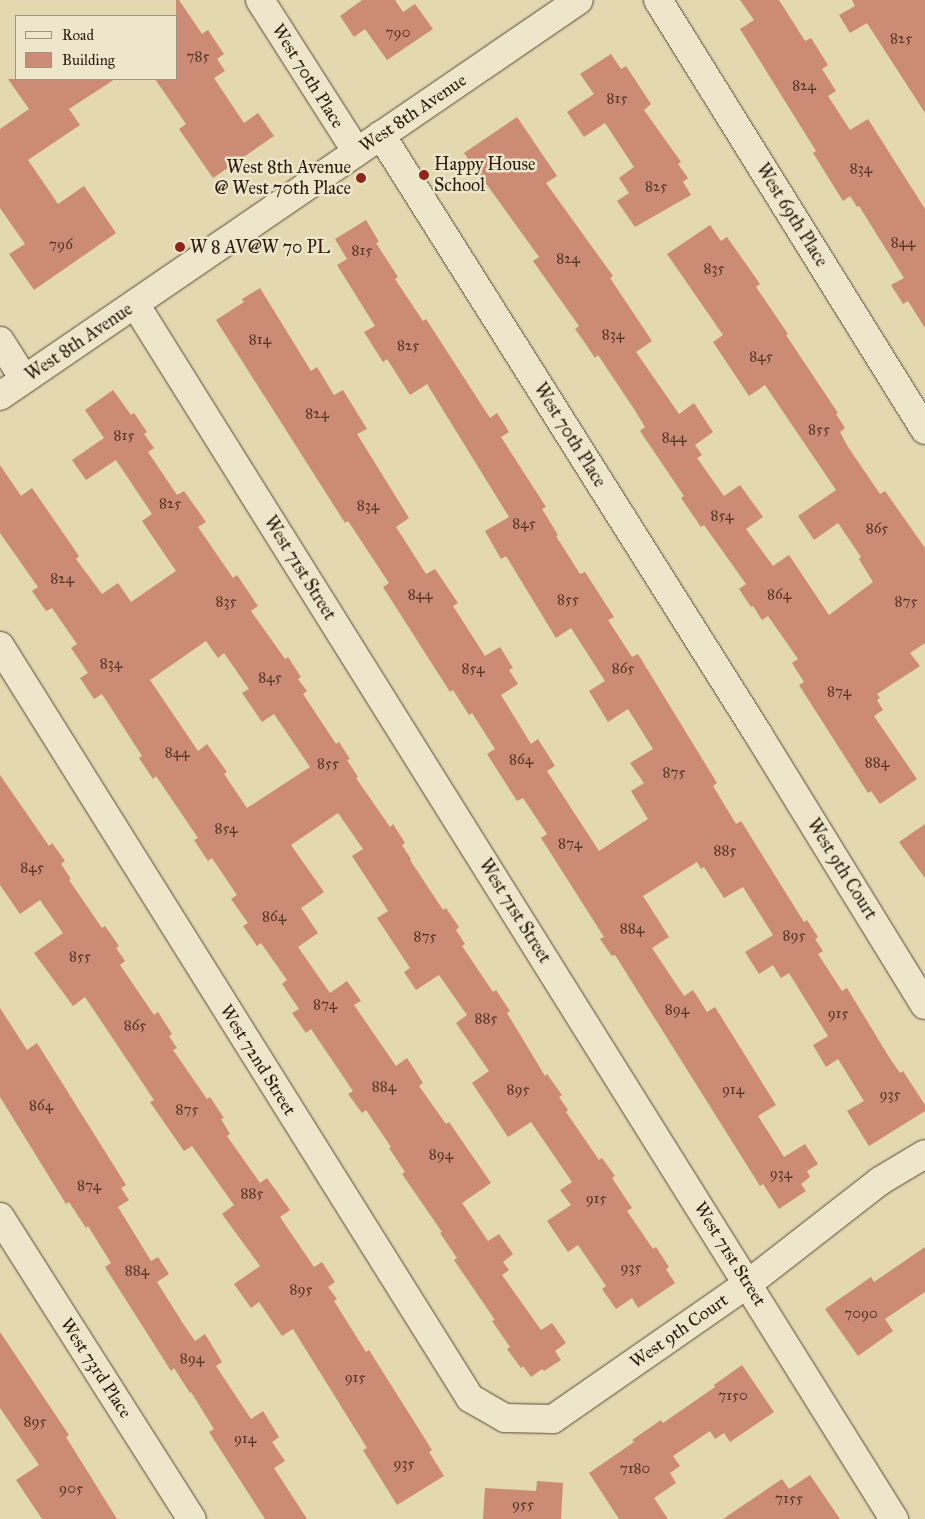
<!DOCTYPE html>
<style>
body{margin:0}
#map{position:relative;width:925px;height:1519px;overflow:hidden;background:#e3d8af;font-family:"IM FELL Great Primer",serif}
div>[style]{position:absolute}
.building>*{inset:0;background:#cc8b74}
.roads{filter:drop-shadow(0 0 1px #594935) drop-shadow(0 0 1px #594935)}
.minor>*{height:28px;margin:-14px;padding:0 14px;transform-origin:14px;border-radius:14px;background:#ede6cb}
.dots>*{width:14px;height:14px;translate:-50% -50%;box-sizing:border-box;border:2px solid #ede6cb;border-radius:50%}
span{translate:-50% -50%;white-space:nowrap;text-align:center;line-height:1.15;-webkit-text-stroke:5px #ede6cb;paint-order:stroke}
.number-label{font-size:15px;color:#533626}
.number-label span{-webkit-text-stroke-width:0}
.street-label{font-size:18px;color:#2b190c}
.poi-label{font-size:18px;color:#2b190c}
.left{translate:0 -50%;text-align:left}
.right{translate:-100% -50%;text-align:right}
.legend{position:absolute;left:15px;top:15px;width:162px;height:65px;box-sizing:border-box;background:#ede6cb;border:1px solid #9f947f;margin:0;padding:6px 9px;list-style:none;font-size:15px;color:#2b190c}
.legend li{display:flex;align-items:center;gap:10px;height:25px}
.legend b{width:25px;border:1px solid #9f947f}
</style>
<div id="map">
<div class="building">
<i style="clip-path:polygon(176px 0,179px 0,202px 34px,208px 30px,224px 54px,217px 59px,225px 71px,214px 78px,244px 123px,258px 113px,274px 136px,213px 178px,179px 129px,186px 124px,155px 79px,176px 79px)"></i>
<i style="clip-path:polygon(362px 0,395px 0,403px 12px,415px 4px,433px 29px,387px 60px,365px 29px,354px 37px,340px 16px)"></i>
<i style="clip-path:polygon(740px 0,779px 0,805px 41px,811px 38px,828px 65px,822px 69px,836px 91px,828px 96px,850px 130px,868px 119px,925px 209px,925px 328px,908px 301px,903px 304px,891px 285px,904px 278px,859px 206px,857px 207px,850px 196px,843px 201px,813px 153px,816px 151px,740px 29px,754px 20px)"></i>
<i style="clip-path:polygon(852px 0,925px 0,925px 113px,867px 23px,850px 33px,839px 15px,855px 6px)"></i>
<i style="clip-path:polygon(611px 54px,621px 69px,626px 66px,651px 104px,644px 110px,681px 162px,678px 164px,688px 178px,683px 182px,691px 195px,635px 227px,617px 201px,629px 193px,619px 178px,634px 167px,605px 123px,584px 137px,567px 112px,594px 94px,580px 74px)"></i>
<i style="clip-path:polygon(8px 79px,115px 79px,69px 109px,80px 125px,28px 160px,58px 204px,84px 186px,116px 233px,34px 290px,9px 254px,25px 244px,0 208px,0 129px,29px 109px)"></i>
<i style="clip-path:polygon(517px 117px,557px 176px,546px 183px,613px 276px,610px 278px,652px 341px,636px 352px,679px 414px,694px 403px,713px 432px,695px 445px,702px 455px,697px 458px,724px 496px,740px 485px,763px 517px,746px 529px,773px 566px,789px 555px,829px 615px,873px 582px,859px 559px,861px 557px,838px 523px,814px 540px,798px 516px,836px 490px,765px 385px,749px 396px,713px 342px,723px 335px,667px 254px,710px 225px,721px 241px,727px 237px,760px 284px,756px 287px,788px 334px,786px 335px,838px 413px,836px 414px,845px 428px,840px 432px,848px 447px,880px 494px,885px 491px,925px 548px,925px 643px,910px 653px,920px 666px,877px 694px,880px 698px,877px 700px,883px 710px,874px 716px,917px 779px,880px 804px,871px 791px,868px 793px,799px 685px,804px 682px,792px 663px,798px 659px,768px 616px,762px 620px,753px 606px,751px 607px,739px 589px,746px 584px,704px 525px,701px 527px,681px 498px,684px 496px,640px 431px,645px 427px,634px 409px,598px 355px,595px 358px,585px 343px,575px 329px,579px 326px,533px 261px,539px 257px,464px 153px)"></i>
<i style="clip-path:polygon(366px 220px,379px 242px,376px 243px,398px 277px,395px 279px,423px 321px,426px 319px,490px 418px,497px 413px,509px 432px,501px 437px,546px 507px,542px 509px,558px 535px,556px 536px,580px 574px,585px 572px,614px 617px,608px 620px,632px 657px,638px 654px,717px 783px,713px 786px,736px 824px,741px 821px,804px 922px,807px 920px,818px 937px,815px 939px,823px 951px,818px 954px,842px 991px,847px 988px,889px 1057px,900px 1073px,903px 1071px,925px 1105px,925px 1111px,869px 1146px,847px 1111px,864px 1101px,838px 1059px,826px 1067px,813px 1045px,828px 1036px,789px 973px,781px 978px,773px 965px,759px 974px,745px 952px,773px 935px,743px 887px,724px 898px,704px 867px,701px 869px,697px 862px,643px 896px,669px 937px,652px 948px,684px 996px,693px 990px,707px 1012px,715px 1007px,776px 1105px,758px 1116px,784px 1157px,805px 1144px,818px 1164px,807px 1171px,810px 1177px,801px 1184px,806px 1191px,779px 1209px,763px 1184px,760px 1186px,615px 955px,612px 956px,600px 939px,604px 937px,541px 838px,547px 834px,523px 798px,517px 801px,487px 754px,495px 749px,472px 713px,469px 715px,453px 690px,450px 692px,383px 587px,389px 583px,348px 521px,345px 523px,216px 320px,244px 302px,242px 299px,260px 288px,311px 371px,317px 367px,334px 395px,343px 390px,367px 429px,357px 434px,409px 518px,396px 527px,426px 574px,435px 569px,458px 603px,453px 606px,485px 656px,500px 647px,513px 668px,509px 670px,518px 684px,501px 695px,531px 744px,538px 739px,555px 766px,547px 771px,599px 851px,648px 819px,631px 791px,644px 783px,630px 763px,653px 749px,628px 709px,608px 722px,589px 691px,605px 681px,571px 628px,556px 638px,506px 556px,501px 559px,485px 531px,509px 517px,427px 384px,410px 395px,387px 359px,383px 362px,364px 332px,375px 326px,337px 265px,347px 259px,335px 239px)"></i>
<i style="clip-path:polygon(evenodd,113px 390px,131px 415px,134px 413px,147px 432px,144px 434px,154px 448px,148px 452px,177px 495px,184px 491px,206px 522px,198px 527px,233px 578px,237px 575px,258px 606px,251px 611px,285px 659px,288px 657px,301px 677px,298px 679px,307px 691px,303px 694px,336px 744px,339px 742px,350px 759px,347px 760px,358px 777px,356px 778px,390px 827px,393px 824px,405px 843px,402px 845px,411px 859px,410px 860px,443px 910px,446px 908px,459px 927px,456px 930px,465px 944px,462px 946px,493px 992px,496px 990px,510px 1011px,507px 1013px,545px 1076px,547px 1074px,562px 1095px,559px 1097px,568px 1110px,566px 1112px,599px 1160px,602px 1158px,615px 1176px,612px 1178px,632px 1208px,627px 1211px,653px 1249px,656px 1247px,669px 1267px,666px 1269px,675px 1283px,638px 1308px,632px 1298px,616px 1309px,602px 1289px,606px 1286px,578px 1245px,568px 1252px,547px 1221px,571px 1205px,560px 1190px,572px 1182px,531px 1122px,508px 1137px,472px 1083px,489px 1071px,456px 1023px,467px 1015px,439px 975px,416px 990px,404px 972px,410px 968px,377px 918px,388px 911px,352px 856px,363px 849px,338px 813px,291px 845px,324px 892px,301px 908px,318px 933px,298px 947px,330px 993px,347px 981px,361px 1001px,354px 1005px,396px 1066px,407px 1058px,423px 1083px,419px 1086px,446px 1124px,449px 1122px,491px 1183px,462px 1203px,488px 1241px,499px 1234px,513px 1254px,503px 1262px,509px 1270px,502px 1275px,541px 1330px,552px 1323px,566px 1343px,555px 1351px,561px 1360px,544px 1371px,542px 1369px,531px 1377px,523px 1366px,521px 1368px,507px 1349px,510px 1347px,492px 1321px,495px 1320px,454px 1260px,457px 1258px,440px 1233px,442px 1232px,402px 1174px,405px 1172px,389px 1148px,391px 1147px,366px 1110px,362px 1113px,348px 1094px,353px 1091px,311px 1029px,306px 1033px,292px 1013px,299px 1009px,282px 984px,287px 980px,261px 943px,257px 946px,243px 926px,248px 923px,231px 899px,237px 895px,212px 858px,208px 861px,194px 840px,198px 838px,156px 776px,153px 779px,139px 758px,142px 756px,102px 694px,94px 699px,80px 678px,88px 673px,71px 648px,77px 644px,52px 608px,46px 611px,32px 591px,38px 587px,0 533px,0 465px,21px 496px,32px 488px,79px 556px,76px 559px,102px 594px,118px 583px,131px 602px,176px 571px,142px 521px,152px 514px,116px 460px,86px 480px,72px 460px,104px 438px,85px 410px,113px 390px,206px 641px,218px 658px,224px 653px,249px 689px,242px 693px,262px 722px,274px 714px,310px 767px,247px 808px,224px 774px,227px 772px,207px 744px,198px 751px,150px 680px,206px 641px)"></i>
<i style="clip-path:polygon(0 775px,49px 846px,52px 843px,65px 861px,61px 864px,71px 879px,69px 880px,102px 928px,105px 926px,119px 946px,116px 948px,125px 961px,120px 965px,154px 1015px,158px 1012px,172px 1034px,169px 1036px,177px 1048px,173px 1050px,207px 1099px,210px 1097px,224px 1118px,221px 1119px,230px 1134px,227px 1136px,260px 1183px,267px 1178px,290px 1210px,280px 1217px,314px 1267px,322px 1262px,335px 1282px,328px 1287px,337px 1299px,334px 1301px,366px 1352px,369px 1350px,432px 1450px,429px 1452px,444px 1476px,397px 1505px,363px 1450px,367px 1448px,293px 1329px,282px 1336px,259px 1302px,251px 1308px,234px 1284px,260px 1266px,222px 1214px,234px 1205px,192px 1146px,184px 1151px,150px 1102px,154px 1100px,85px 997px,73px 1006px,34px 953px,63px 933px,40px 900px,20px 914px,0 885px)"></i>
<i style="clip-path:polygon(925px 824px,925px 878px,899px 842px)"></i>
<i style="clip-path:polygon(0 1008px,27px 1050px,37px 1043px,126px 1185px,121px 1188px,129px 1200px,118px 1207px,151px 1261px,158px 1257px,169px 1274px,157px 1282px,182px 1322px,195px 1341px,205px 1334px,222px 1362px,216px 1366px,251px 1419px,263px 1411px,279px 1437px,272px 1442px,285px 1461px,274px 1468px,307px 1519px,265px 1519px,209px 1432px,214px 1429px,191px 1392px,190px 1393px,174px 1368px,171px 1371px,105px 1267px,111px 1263px,88px 1226px,86px 1228px,69px 1202px,66px 1204px,0 1097px)"></i>
<i style="clip-path:polygon(925px 1247px,925px 1292px,885px 1319px,893px 1331px,858px 1356px,825px 1309px,871px 1277px,874px 1282px)"></i>
<i style="clip-path:polygon(0 1332px,69px 1435px,66px 1437px,117px 1519px,42px 1519px,16px 1480px,39px 1465px,0 1408px)"></i>
<i style="clip-path:polygon(742px 1365px,774px 1412px,730px 1442px,724px 1433px,715px 1439px,710px 1431px,673px 1456px,680px 1466px,670px 1473px,676px 1483px,654px 1498px,668px 1519px,619px 1519px,589px 1473px,634px 1442px,632px 1440px,661px 1420px,663px 1423px,715px 1387px,714px 1385px)"></i>
<i style="clip-path:polygon(810px 1475px,840px 1519px,723px 1519px,782px 1479px,789px 1489px)"></i>
<i style="clip-path:polygon(537px 1481px,563px 1483px,561px 1519px,483px 1519px,485px 1488px,536px 1491px)"></i>
</div>
<div class="roads">
<div class="minor">
<i style="left:260px;top:0;width:180px;rotate:57.5deg"></i>
<i style="left:658px;top:0;width:506px;rotate:58.16deg"></i>
<i style="left:381px;top:135px;width:708px;rotate:57.81deg"></i>
<i style="left:758px;top:734px;width:318px;rotate:58.4deg"></i>
<i style="left:135px;top:304px;width:1433px;rotate:58.01deg"></i>
<i style="left:0;top:341px;width:45px;rotate:57.7deg"></i>
<i style="left:0;top:396px;width:701px;rotate:-34.37deg"></i>
<i style="left:0;top:646px;width:887px;rotate:57.99deg"></i>
<i style="left:470px;top:1398px;width:40px;rotate:29.7deg"></i>
<i style="left:505px;top:1418px;width:48px;rotate:1.2deg"></i>
<i style="left:553px;top:1419px;width:239px;rotate:-34.8deg"></i>
<i style="left:749px;top:1283px;width:166px;rotate:-37.9deg"></i>
<i style="left:880px;top:1181px;width:52px;rotate:-31deg"></i>
<i style="left:0;top:1217px;width:358px;rotate:57.6deg"></i>
</div>
</div>
<div class="dots">
<i style="left:424px;top:175px;background:#8f2418"></i>
<i style="left:361px;top:178px;background:#8f2418"></i>
<i style="left:180px;top:247px;background:#8f2418"></i>
</div>
<div class="number-label">
<span style="left:398px;top:33px">790</span>
<span style="left:901px;top:39px">825</span>
<span style="left:198px;top:57px">785</span>
<span style="left:804px;top:86px">824</span>
<span style="left:617px;top:99px">815</span>
<span style="left:861px;top:169px">834</span>
<span style="left:656px;top:187px">825</span>
<span style="left:903px;top:243px">844</span>
<span style="left:61px;top:245px">796</span>
<span style="left:362px;top:251px">815</span>
<span style="left:568px;top:259px">824</span>
<span style="left:714px;top:269px">835</span>
<span style="left:613px;top:335px">834</span>
<span style="left:260px;top:340px">814</span>
<span style="left:408px;top:346px">825</span>
<span style="left:761px;top:357px">845</span>
<span style="left:317px;top:414px">824</span>
<span style="left:819px;top:430px">855</span>
<span style="left:124px;top:436px">815</span>
<span style="left:674px;top:438px">844</span>
<span style="left:170px;top:504px">825</span>
<span style="left:368px;top:506px">834</span>
<span style="left:722px;top:516px">854</span>
<span style="left:524px;top:524px">845</span>
<span style="left:877px;top:529px">865</span>
<span style="left:62px;top:579px">824</span>
<span style="left:420px;top:595px">844</span>
<span style="left:779px;top:595px">864</span>
<span style="left:568px;top:600px">855</span>
<span style="left:226px;top:602px">835</span>
<span style="left:906px;top:602px">875</span>
<span style="left:111px;top:664px">834</span>
<span style="left:473px;top:669px">854</span>
<span style="left:623px;top:669px">865</span>
<span style="left:270px;top:678px">845</span>
<span style="left:839px;top:692px">874</span>
<span style="left:177px;top:753px">844</span>
<span style="left:521px;top:760px">864</span>
<span style="left:877px;top:763px">884</span>
<span style="left:328px;top:764px">855</span>
<span style="left:674px;top:773px">875</span>
<span style="left:226px;top:829px">854</span>
<span style="left:570px;top:844px">874</span>
<span style="left:725px;top:851px">885</span>
<span style="left:32px;top:868px">845</span>
<span style="left:274px;top:917px">864</span>
<span style="left:632px;top:929px">884</span>
<span style="left:794px;top:936px">895</span>
<span style="left:425px;top:937px">875</span>
<span style="left:80px;top:957px">855</span>
<span style="left:325px;top:1005px">874</span>
<span style="left:677px;top:1010px">894</span>
<span style="left:838px;top:1014px">915</span>
<span style="left:486px;top:1019px">885</span>
<span style="left:135px;top:1026px">865</span>
<span style="left:384px;top:1087px">884</span>
<span style="left:518px;top:1090px">895</span>
<span style="left:733px;top:1090px">914</span>
<span style="left:890px;top:1095px">935</span>
<span style="left:41px;top:1106px">864</span>
<span style="left:187px;top:1110px">875</span>
<span style="left:441px;top:1155px">894</span>
<span style="left:781px;top:1174px">934</span>
<span style="left:89px;top:1186px">874</span>
<span style="left:252px;top:1194px">885</span>
<span style="left:596px;top:1199px">915</span>
<span style="left:631px;top:1268px">935</span>
<span style="left:137px;top:1271px">884</span>
<span style="left:301px;top:1290px">895</span>
<span style="left:861px;top:1314px">7090</span>
<span style="left:192px;top:1359px">894</span>
<span style="left:355px;top:1378px">915</span>
<span style="left:733px;top:1396px">7150</span>
<span style="left:35px;top:1422px">895</span>
<span style="left:245px;top:1439px">914</span>
<span style="left:404px;top:1464px">935</span>
<span style="left:635px;top:1469px">7180</span>
<span style="left:71px;top:1489px">905</span>
<span style="left:789px;top:1499px">7155</span>
<span style="left:523px;top:1505px">955</span>
</div>
<div class="street-label">
<span style="left:308px;top:76px;rotate:58deg">West 70th Place</span>
<span style="left:413px;top:113px;rotate:-34deg">West 8th Avenue</span>
<span style="left:792px;top:215px;rotate:58deg">West 69th Place</span>
<span style="left:79px;top:342px;rotate:-34deg">West 8th Avenue</span>
<span style="left:570px;top:435px;rotate:58deg">West 70th Place</span>
<span style="left:300px;top:568px;rotate:58deg">West 71st Street</span>
<span style="left:842px;top:869px;rotate:58deg">West 9th Court</span>
<span style="left:515px;top:911px;rotate:58deg">West 71st Street</span>
<span style="left:258px;top:1060px;rotate:58deg">West 72nd Street</span>
<span style="left:730px;top:1254px;rotate:58deg">West 71st Street</span>
<span style="left:679px;top:1331px;rotate:-35deg">West 9th Court</span>
<span style="left:96px;top:1368px;rotate:57deg">West 73rd Place</span>
</div>
<div class="poi-label">
<span class="left" style="left:434px;top:175px">Happy House<br>School</span>
<span class="right" style="left:351px;top:178px">West 8th Avenue<br>@ West 70th Place</span>
<span class="left" style="left:190px;top:247px">W 8 AV@W 70 PL</span>
</div>
<ul class="legend">
<li><b style="height:6px;background:#ede6cb"></b>Road</li>
<li><b style="height:14px;background:#cc8b74"></b>Building</li>
</ul>
</div>
